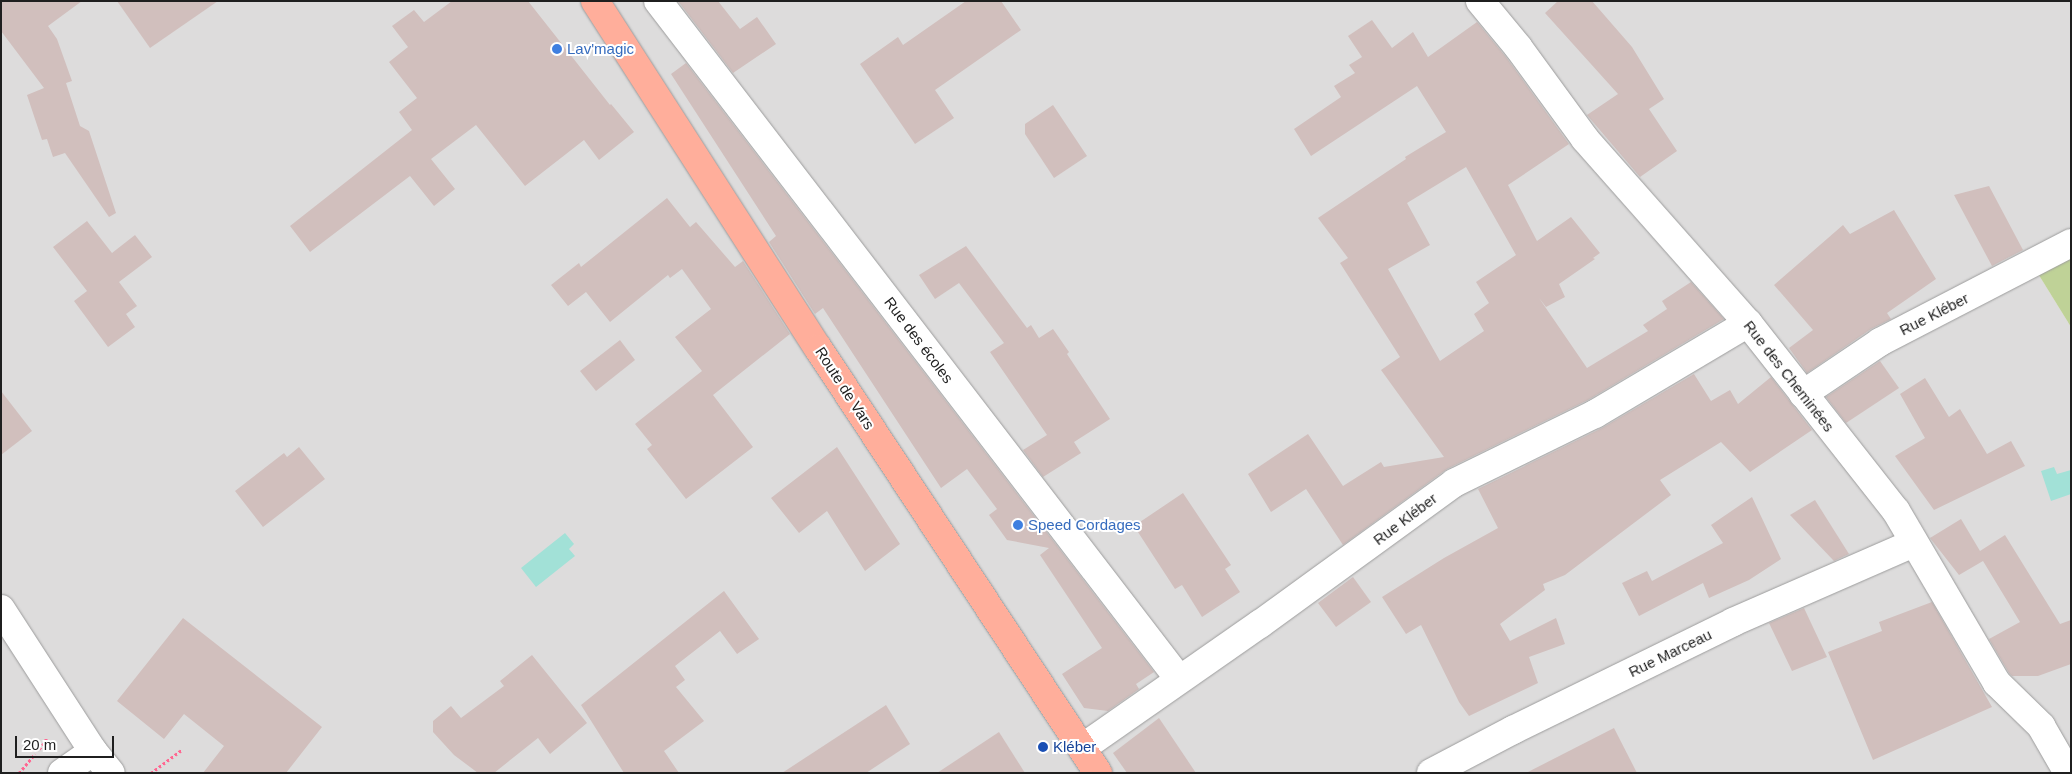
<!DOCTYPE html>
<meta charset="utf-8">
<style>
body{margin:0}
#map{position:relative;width:2072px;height:774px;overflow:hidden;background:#f0e8e5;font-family:Helvetica,sans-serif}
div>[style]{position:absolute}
.residential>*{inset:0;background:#dddcdc}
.forest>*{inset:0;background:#bfd297}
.water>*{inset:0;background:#a2e1d7}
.building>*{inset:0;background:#d1bfbd}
.path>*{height:3px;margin-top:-1.5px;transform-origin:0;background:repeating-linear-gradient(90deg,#ff6791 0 2.5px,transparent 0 5px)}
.roads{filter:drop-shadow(0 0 1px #9c9c9c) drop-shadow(0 0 1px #9c9c9c)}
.minor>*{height:28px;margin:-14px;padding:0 14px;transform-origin:14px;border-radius:14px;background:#fff}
.major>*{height:28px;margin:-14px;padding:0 14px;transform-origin:14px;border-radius:14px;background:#ffae9b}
.dots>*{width:14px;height:14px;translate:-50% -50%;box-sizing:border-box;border:2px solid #fff;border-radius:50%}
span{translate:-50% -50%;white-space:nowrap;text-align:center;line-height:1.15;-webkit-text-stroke:4px #fff;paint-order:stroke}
.shop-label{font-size:15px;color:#366cbe}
.left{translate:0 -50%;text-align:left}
.street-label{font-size:15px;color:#1f1f1f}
.transit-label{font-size:15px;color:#164399}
.frame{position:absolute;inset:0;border:2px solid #1f1f1f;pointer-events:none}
.scale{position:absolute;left:15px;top:736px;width:99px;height:22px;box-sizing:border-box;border:2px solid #1f1f1f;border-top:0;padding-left:6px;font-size:15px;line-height:18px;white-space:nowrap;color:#1f1f1f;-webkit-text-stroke:4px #fff;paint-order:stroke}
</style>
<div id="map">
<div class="residential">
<i style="clip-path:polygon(1px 1px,2071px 1px,2071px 255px,2037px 272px,2071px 327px,2071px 773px,1px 773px)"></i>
</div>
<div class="forest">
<i style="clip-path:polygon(2071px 255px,2071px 327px,2037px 272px)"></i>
</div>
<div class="water">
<i style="clip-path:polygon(2054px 467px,2057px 474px,2071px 470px,2071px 494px,2051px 501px,2041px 471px)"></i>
<i style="clip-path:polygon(565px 533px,574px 544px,569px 549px,575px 556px,536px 587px,521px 568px)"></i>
</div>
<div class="building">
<i style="clip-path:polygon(1px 1px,82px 1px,48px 26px,57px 39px,72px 81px,66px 83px,80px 126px,89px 131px,116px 213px,109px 217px,65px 153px,53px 157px,47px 139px,42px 140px,27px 95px,44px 88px,1px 31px)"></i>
<i style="clip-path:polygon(117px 1px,218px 1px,150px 48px)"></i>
<i style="clip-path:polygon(452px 1px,528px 1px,610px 105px,611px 104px,634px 132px,599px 160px,584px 140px,525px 186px,476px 125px,431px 159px,455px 189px,434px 206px,410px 176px,310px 252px,290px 226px,412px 130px,399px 112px,417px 98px,389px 62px,408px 47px,392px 26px,414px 10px,424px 22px)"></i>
<i style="clip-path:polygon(678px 1px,718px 1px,740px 29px,757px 17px,776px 44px,733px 73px)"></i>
<i style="clip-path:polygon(966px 1px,1001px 1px,1021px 30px,935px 90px,954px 118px,915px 144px,860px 64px,898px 37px,903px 45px)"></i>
<i style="clip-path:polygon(1558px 1px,1592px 1px,1632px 47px,1664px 99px,1649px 109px,1677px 151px,1640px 177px,1587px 115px,1618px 94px,1545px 13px)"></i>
<i style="clip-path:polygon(evenodd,1372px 20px,1392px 48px,1413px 32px,1428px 57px,1477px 22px,1506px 57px,1569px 144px,1508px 185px,1537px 241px,1571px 217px,1600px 253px,1593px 258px,1595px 259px,1559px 284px,1565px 297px,1546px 307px,1539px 298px,1587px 368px,1648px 331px,1643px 325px,1667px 309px,1662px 301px,1691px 282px,1724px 319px,1588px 400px,1447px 469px,1343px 545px,1306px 489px,1271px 512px,1248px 474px,1308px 434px,1343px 486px,1381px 462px,1384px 467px,1444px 457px,1381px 370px,1400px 357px,1340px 263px,1348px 258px,1318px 218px,1406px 159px,1405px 157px,1446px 132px,1417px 86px,1311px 156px,1294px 129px,1341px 97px,1334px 86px,1355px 73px,1349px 65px,1362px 57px,1348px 36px,1372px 20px,1466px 167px,1516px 255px,1476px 282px,1489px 303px,1474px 314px,1484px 331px,1440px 361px,1388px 269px,1430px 245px,1407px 203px,1466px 167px)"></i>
<i style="clip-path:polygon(686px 63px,1154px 672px,1136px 684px,1139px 689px,1108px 711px,1084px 708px,1062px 674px,1102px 648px,1040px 555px,1049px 548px,1007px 540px,989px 515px,997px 509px,967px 469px,941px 488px,823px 308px,815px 314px,769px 242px,776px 236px,671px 74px)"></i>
<i style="clip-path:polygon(1053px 105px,1087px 156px,1054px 178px,1025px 134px,1025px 124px)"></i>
<i style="clip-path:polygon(1989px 186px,2023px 250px,1992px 266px,1954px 195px)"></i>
<i style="clip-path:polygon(667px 198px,690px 227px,696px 222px,735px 267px,743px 261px,790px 334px,713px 395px,753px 447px,686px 499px,647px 449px,652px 445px,635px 424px,702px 371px,675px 337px,711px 309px,682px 269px,670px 278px,668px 275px,610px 322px,586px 292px,568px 306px,551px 285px,579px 263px,581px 267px)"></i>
<i style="clip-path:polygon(1894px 210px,1936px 279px,1887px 313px,1891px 319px,1871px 329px,1807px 373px,1789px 348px,1813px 330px,1774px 285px,1843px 225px,1850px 234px)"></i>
<i style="clip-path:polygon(87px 221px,112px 253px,135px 235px,152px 257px,119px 282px,137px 306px,126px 314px,135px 327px,108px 347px,74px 301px,87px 291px,53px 247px)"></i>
<i style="clip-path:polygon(966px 246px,1027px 328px,1031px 325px,1039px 338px,1053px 329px,1069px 352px,1067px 354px,1110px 419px,1074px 442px,1081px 453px,1043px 477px,1023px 450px,1047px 435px,990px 352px,1004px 343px,959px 283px,935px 299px,919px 275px)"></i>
<i style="clip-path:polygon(620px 340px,635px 360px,596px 391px,580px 371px)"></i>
<i style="clip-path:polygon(1880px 361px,1899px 388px,1846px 423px,1826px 397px)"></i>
<i style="clip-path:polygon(1694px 374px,1711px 401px,1730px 390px,1738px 404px,1771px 377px,1812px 430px,1750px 472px,1721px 442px,1660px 480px,1671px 495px,1565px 575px,1543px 584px,1545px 590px,1500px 624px,1510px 641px,1556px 618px,1565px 644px,1529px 657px,1538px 683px,1469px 716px,1459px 702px,1421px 625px,1406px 634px,1382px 597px,1444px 558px,1498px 528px,1478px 489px,1602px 428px)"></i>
<i style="clip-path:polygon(1925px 378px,1949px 417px,1960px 409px,1987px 454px,2011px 441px,2025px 466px,1934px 510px,1895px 456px,1925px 438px,1900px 394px)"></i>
<i style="clip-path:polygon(1px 391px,32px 431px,1px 455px)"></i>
<i style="clip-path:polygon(299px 447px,325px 479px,263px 527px,235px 491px,284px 453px,287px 457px)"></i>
<i style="clip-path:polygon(837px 447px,900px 544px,865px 571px,827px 511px,799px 533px,771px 498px)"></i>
<i style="clip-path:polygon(1183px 493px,1231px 565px,1225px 569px,1240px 592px,1202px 617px,1182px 585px,1175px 589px,1134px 526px)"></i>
<i style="clip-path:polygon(1752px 497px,1781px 559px,1749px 580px,1709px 598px,1703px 583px,1639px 616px,1622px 583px,1647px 571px,1652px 581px,1723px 543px,1711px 525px)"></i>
<i style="clip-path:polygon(1815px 500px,1849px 554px,1834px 561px,1790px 515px)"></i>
<i style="clip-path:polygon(1961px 519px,1980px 551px,2005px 535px,2060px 624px,2071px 620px,2071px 664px,2038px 676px,2012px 676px,2009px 673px,1989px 639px,2020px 622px,1983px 561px,1959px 575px,1930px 538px)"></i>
<i style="clip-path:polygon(1353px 577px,1371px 602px,1336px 627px,1318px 603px)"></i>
<i style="clip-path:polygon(724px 591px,759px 639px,737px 654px,720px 631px,675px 666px,685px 680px,676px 687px,704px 721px,664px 751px,679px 773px,624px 773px,581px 705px)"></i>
<i style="clip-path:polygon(1932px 602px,1992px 707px,1873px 760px,1828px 652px,1882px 631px,1879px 622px)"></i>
<i style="clip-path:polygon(1804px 608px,1827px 657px,1792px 671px,1769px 623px)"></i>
<i style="clip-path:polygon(183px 618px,322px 727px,286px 773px,203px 773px,224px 746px,184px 714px,164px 739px,117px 701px)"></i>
<i style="clip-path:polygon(532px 655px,587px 723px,550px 754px,538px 738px,494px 773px,478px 773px,454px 755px,433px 732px,433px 721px,451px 706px,461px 718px,504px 686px,500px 681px)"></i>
<i style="clip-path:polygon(886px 705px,910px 744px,866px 773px,782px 773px)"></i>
<i style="clip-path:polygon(1159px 718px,1196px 773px,1127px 773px,1113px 753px)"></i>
<i style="clip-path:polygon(1614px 728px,1637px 773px,1526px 773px)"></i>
<i style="clip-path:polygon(999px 732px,1025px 773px,937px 773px)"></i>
</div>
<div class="path">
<i style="left:39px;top:749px;width:11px;rotate:-49deg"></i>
<i style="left:46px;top:741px;width:3px;rotate:-90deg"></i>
<i style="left:19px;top:773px;width:25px;rotate:-50deg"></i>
<i style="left:151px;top:773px;width:39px;rotate:-37deg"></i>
</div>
<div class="roads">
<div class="minor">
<i style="left:658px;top:1px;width:855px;rotate:52.46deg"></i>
<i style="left:1480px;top:1px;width:60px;rotate:50.4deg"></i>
<i style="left:1518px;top:47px;width:114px;rotate:53.9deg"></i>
<i style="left:1585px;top:139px;width:246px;rotate:48.5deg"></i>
<i style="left:1748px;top:323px;width:239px;rotate:51.8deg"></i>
<i style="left:1896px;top:511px;width:199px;rotate:59.6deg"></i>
<i style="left:1997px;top:683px;width:62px;rotate:44.3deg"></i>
<i style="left:2041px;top:726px;width:54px;rotate:60.1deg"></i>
<i style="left:1803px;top:394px;width:93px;rotate:-34deg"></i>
<i style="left:1880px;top:342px;width:215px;rotate:-27.4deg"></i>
<i style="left:1px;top:609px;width:169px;rotate:57.1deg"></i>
<i style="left:93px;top:751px;width:28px;rotate:51deg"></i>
<i style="left:1082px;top:748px;width:217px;rotate:-34.9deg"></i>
<i style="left:1260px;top:624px;width:240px;rotate:-36deg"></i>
<i style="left:1454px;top:483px;width:157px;rotate:-26.1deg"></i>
<i style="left:1595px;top:414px;width:178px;rotate:-30.7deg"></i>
<i style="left:62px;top:773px;width:38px;rotate:-35deg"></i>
<i style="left:1431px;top:773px;width:93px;rotate:-27.7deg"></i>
<i style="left:1513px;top:730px;width:245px;rotate:-26.1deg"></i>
<i style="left:1733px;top:622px;width:197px;rotate:-23.6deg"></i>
</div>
<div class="major">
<i style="left:595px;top:1px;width:412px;rotate:57.3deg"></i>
<i style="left:818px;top:348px;width:509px;rotate:56.62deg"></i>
</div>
</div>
<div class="dots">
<i style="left:557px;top:49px;background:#3f7fe0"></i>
<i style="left:1018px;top:525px;background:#3f7fe0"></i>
<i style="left:1043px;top:747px;background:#1a4fb4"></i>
</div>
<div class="shop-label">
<span class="left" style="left:567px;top:49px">Lav'magic</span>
<span class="left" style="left:1028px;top:525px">Speed Cordages</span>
</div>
<div class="street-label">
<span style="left:1934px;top:314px;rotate:-27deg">Rue Kléber</span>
<span style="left:919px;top:340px;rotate:53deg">Rue des écoles</span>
<span style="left:1789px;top:376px;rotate:52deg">Rue des Cheminées</span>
<span style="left:845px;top:388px;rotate:57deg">Route de Vars</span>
<span style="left:1405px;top:519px;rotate:-37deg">Rue Kléber</span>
<span style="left:1670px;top:653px;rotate:-26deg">Rue Marceau</span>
</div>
<div class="transit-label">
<span class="left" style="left:1053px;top:747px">Kléber</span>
</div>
<div class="frame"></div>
<div class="scale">20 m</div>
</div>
